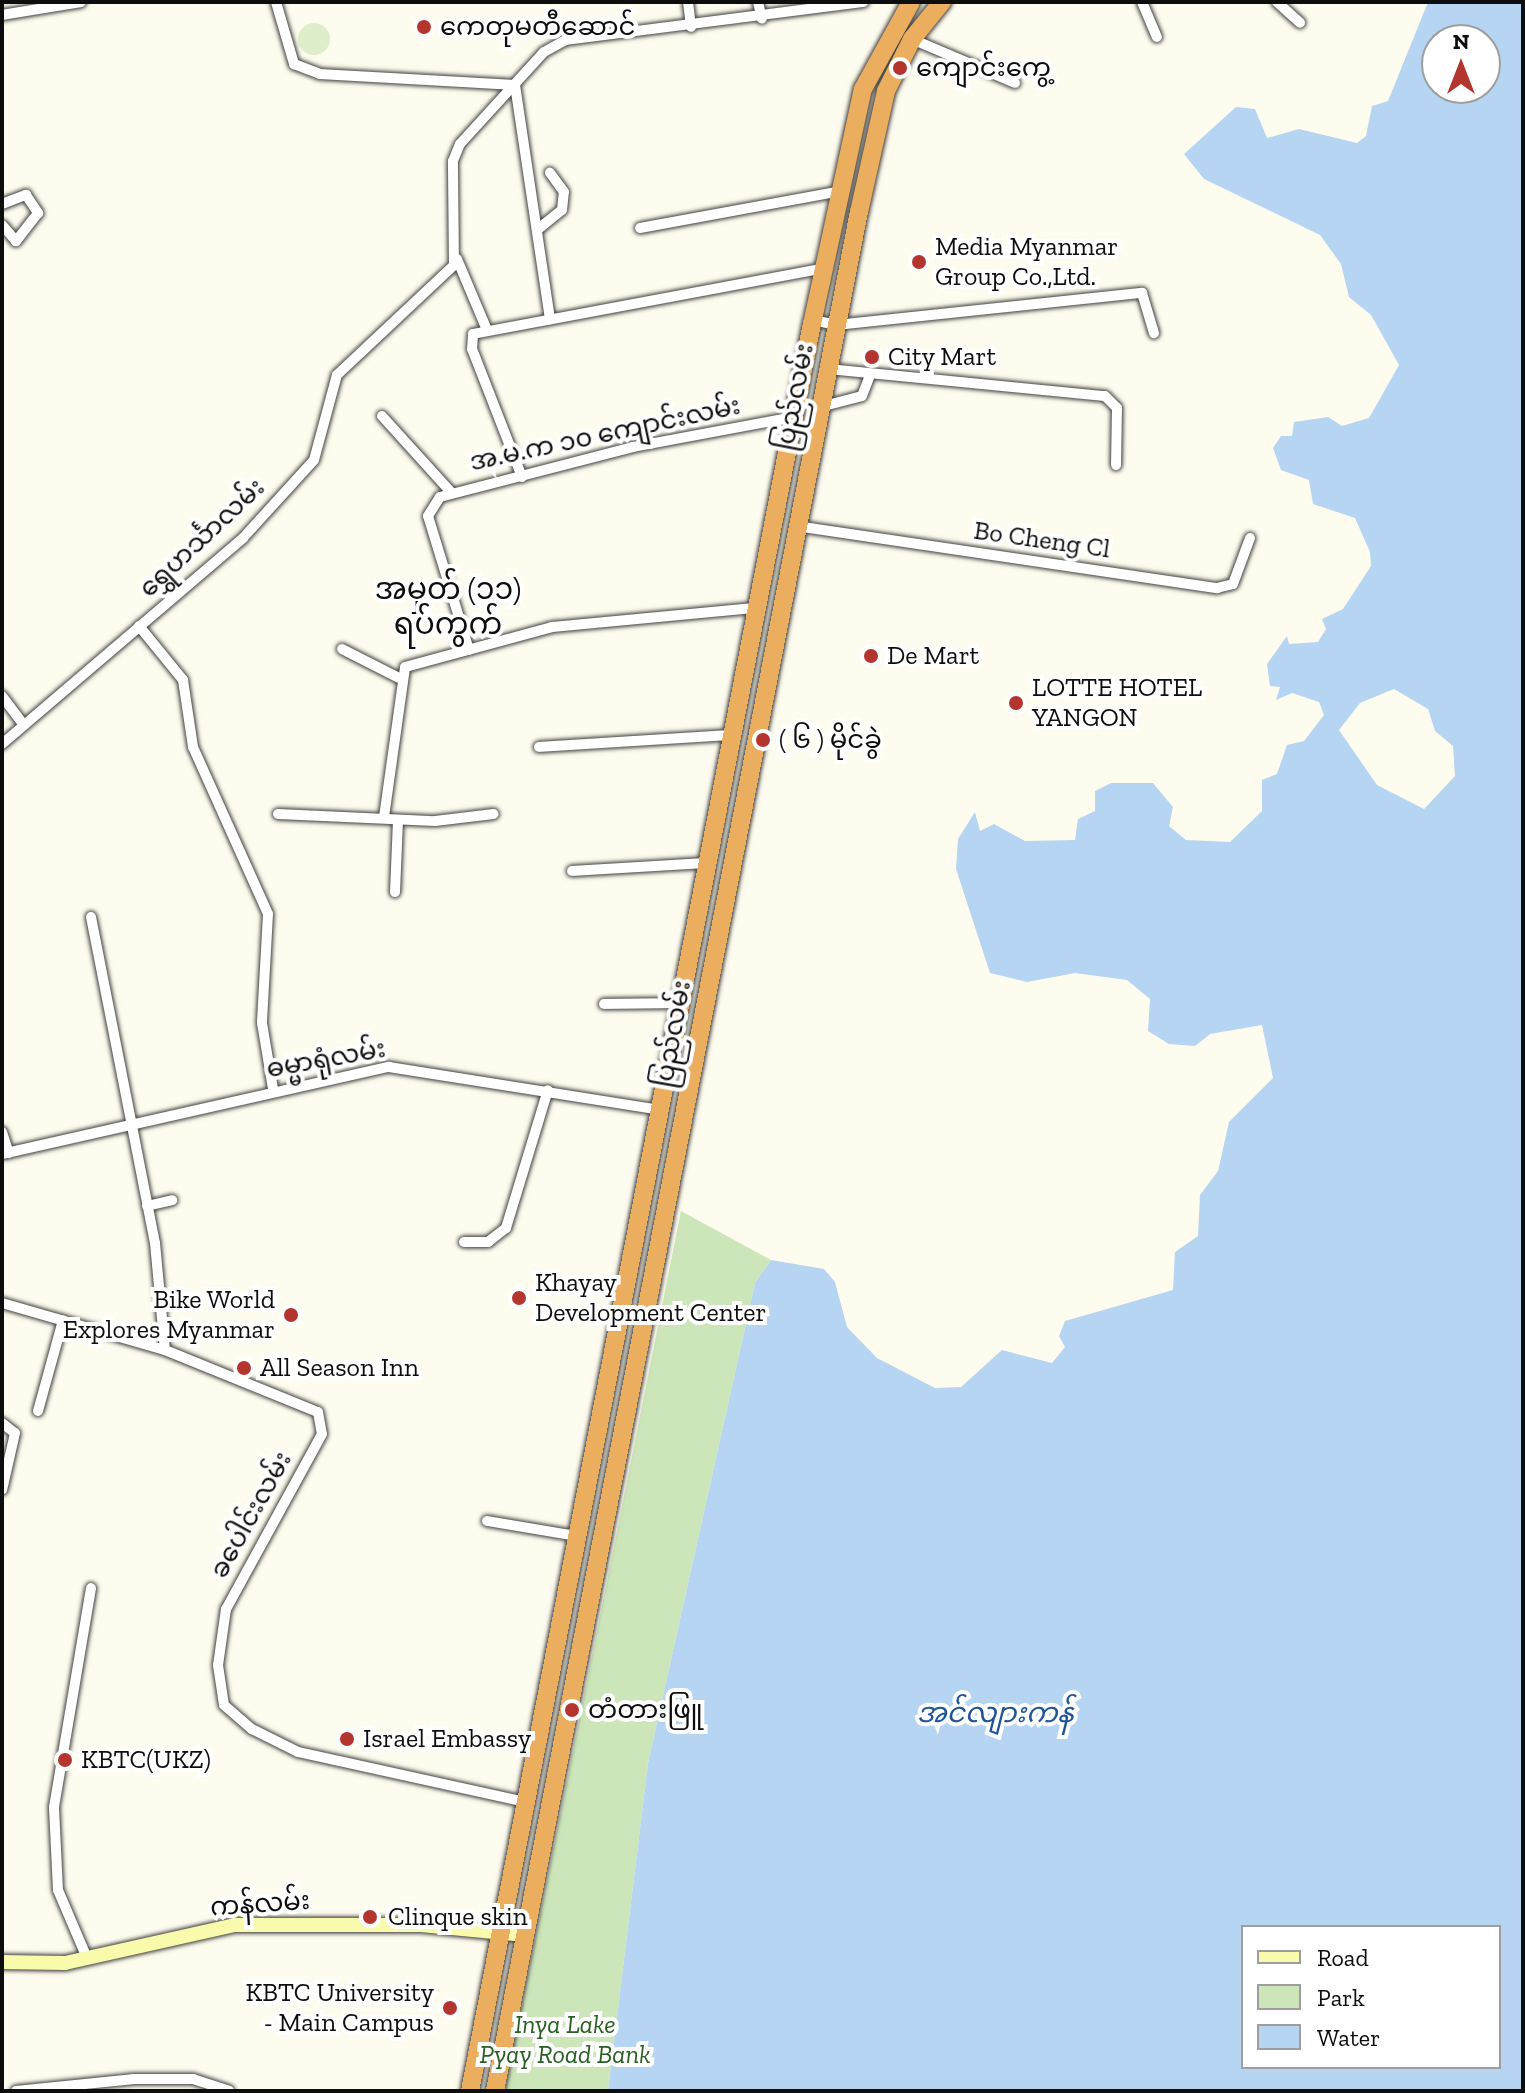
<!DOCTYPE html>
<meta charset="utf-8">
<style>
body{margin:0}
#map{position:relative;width:1525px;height:2093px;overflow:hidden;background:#fefcee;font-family:"Zilla Slab","Noto Sans Myanmar",serif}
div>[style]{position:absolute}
.green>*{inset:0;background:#cce6b9}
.pitch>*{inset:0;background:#deeecb}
.round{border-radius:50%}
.water>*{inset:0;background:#b5d5f2}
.roads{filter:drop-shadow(0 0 2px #404040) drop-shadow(0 0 2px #404040)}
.street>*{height:10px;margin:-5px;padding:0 5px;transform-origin:5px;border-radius:5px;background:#fff}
.secondary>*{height:14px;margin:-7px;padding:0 7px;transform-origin:7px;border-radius:7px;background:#fafaad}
.highway>*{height:18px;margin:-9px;padding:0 9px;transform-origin:9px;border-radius:9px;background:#ebad5e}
.dots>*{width:22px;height:22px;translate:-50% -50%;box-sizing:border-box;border:4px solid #fff;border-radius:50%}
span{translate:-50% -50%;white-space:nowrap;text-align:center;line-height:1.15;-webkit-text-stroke:8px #fff;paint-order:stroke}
.poi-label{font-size:26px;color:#0d0d0d}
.left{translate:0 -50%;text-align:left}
.right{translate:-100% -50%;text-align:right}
.street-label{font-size:26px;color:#0d0d0d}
.park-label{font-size:26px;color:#286021;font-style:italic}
.water-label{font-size:28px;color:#1e5597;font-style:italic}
.quarter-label{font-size:30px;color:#0d0d0d}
.frame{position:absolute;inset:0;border:4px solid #0d0d0d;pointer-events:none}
.legend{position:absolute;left:1241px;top:1925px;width:260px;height:144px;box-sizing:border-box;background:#fff;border:2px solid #9e9e9e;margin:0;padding:10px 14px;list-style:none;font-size:24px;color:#0d0d0d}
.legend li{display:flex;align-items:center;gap:16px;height:40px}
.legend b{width:40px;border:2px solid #9e9e9e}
.north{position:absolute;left:1421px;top:24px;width:80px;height:80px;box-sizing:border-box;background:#fff;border:2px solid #9e9e9e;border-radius:50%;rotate:0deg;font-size:22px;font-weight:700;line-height:32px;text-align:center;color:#0d0d0d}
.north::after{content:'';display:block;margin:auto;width:28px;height:36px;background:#b4352d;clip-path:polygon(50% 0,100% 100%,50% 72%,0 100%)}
</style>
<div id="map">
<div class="green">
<i style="clip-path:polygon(681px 1211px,771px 1260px,755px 1283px,648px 1763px,608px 2091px,505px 2091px)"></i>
</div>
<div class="pitch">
<i class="round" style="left:298px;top:23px;width:32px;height:32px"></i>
</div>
<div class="water">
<i style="clip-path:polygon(evenodd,1428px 2px,1523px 2px,1523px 2091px,608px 2091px,648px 1763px,755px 1283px,771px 1260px,824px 1269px,835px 1282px,847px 1327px,877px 1358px,935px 1388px,961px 1387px,1002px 1350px,1052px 1363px,1065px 1347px,1059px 1336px,1065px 1321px,1173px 1290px,1175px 1252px,1198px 1236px,1200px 1195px,1218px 1171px,1229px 1122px,1273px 1078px,1262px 1025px,1210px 1034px,1195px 1046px,1169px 1044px,1148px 1031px,1150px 999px,1127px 980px,1075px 973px,1027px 982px,990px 973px,956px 869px,958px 839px,975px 812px,980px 831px,994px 824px,1025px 841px,1075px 840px,1078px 819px,1095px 811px,1095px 791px,1111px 783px,1153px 783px,1173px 807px,1169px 826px,1186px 840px,1230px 842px,1262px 811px,1262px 780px,1277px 774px,1287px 745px,1304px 741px,1324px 715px,1319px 702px,1292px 693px,1276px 700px,1280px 687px,1270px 686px,1267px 664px,1287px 636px,1289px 644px,1318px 642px,1326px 629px,1322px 619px,1343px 609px,1371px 566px,1370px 552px,1355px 518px,1313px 504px,1309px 480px,1281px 470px,1273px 448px,1281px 436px,1292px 436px,1294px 422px,1328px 417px,1342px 426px,1369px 418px,1399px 365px,1371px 315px,1349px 297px,1341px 264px,1320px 235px,1204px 179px,1184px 154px,1236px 107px,1255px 109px,1267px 138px,1299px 129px,1357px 143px,1366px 136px,1372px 106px,1388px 101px,1428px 2px,1437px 40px,1485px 40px,1485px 88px,1437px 88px,1437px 40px,1428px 2px,1394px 689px,1428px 709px,1435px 731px,1453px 746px,1455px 776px,1424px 809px,1377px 785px,1339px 730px,1360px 703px,1394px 689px,1428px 2px,1243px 1927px,1499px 1927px,1499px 2067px,1243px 2067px,1243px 1927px)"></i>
</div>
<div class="roads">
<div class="street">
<i style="left:276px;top:2px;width:65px;rotate:73.8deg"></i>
<i style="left:294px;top:64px;width:28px;rotate:21deg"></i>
<i style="left:320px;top:74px;width:195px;rotate:3.2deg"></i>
<i style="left:688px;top:2px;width:25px;rotate:83deg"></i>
<i style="left:758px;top:2px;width:17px;rotate:77deg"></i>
<i style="left:1142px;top:2px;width:38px;rotate:67deg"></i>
<i style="left:1277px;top:2px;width:31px;rotate:42deg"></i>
<i style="left:2px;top:15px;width:80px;rotate:-9.3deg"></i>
<i style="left:912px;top:39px;width:112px;rotate:23.1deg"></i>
<i style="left:515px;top:85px;width:237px;rotate:81.5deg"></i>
<i style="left:2px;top:204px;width:26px;rotate:-21deg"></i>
<i style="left:26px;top:195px;width:22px;rotate:56deg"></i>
<i style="left:38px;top:213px;width:36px;rotate:128deg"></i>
<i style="left:16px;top:241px;width:21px;rotate:-131deg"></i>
<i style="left:640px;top:228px;width:204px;rotate:-10.4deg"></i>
<i style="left:537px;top:230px;width:32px;rotate:-39deg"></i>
<i style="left:562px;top:210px;width:18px;rotate:-84deg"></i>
<i style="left:564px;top:192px;width:24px;rotate:-126deg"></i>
<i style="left:457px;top:259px;width:77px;rotate:67.1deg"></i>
<i style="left:813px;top:320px;width:24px;rotate:12deg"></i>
<i style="left:836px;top:325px;width:308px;rotate:-6deg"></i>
<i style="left:1142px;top:293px;width:42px;rotate:73.3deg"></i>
<i style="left:828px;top:369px;width:278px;rotate:5.6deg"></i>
<i style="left:1105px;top:396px;width:17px;rotate:45deg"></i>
<i style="left:1117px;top:408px;width:57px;rotate:91deg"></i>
<i style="left:820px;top:407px;width:43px;rotate:-14.7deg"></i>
<i style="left:862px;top:396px;width:22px;rotate:-69deg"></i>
<i style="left:382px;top:416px;width:103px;rotate:47.8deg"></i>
<i style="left:522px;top:477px;width:137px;rotate:-111.3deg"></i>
<i style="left:472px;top:349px;width:15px;rotate:-86deg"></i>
<i style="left:473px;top:334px;width:357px;rotate:-10.6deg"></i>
<i style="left:796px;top:526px;width:426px;rotate:8.4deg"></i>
<i style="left:1217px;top:588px;width:16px;rotate:-14deg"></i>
<i style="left:1233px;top:584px;width:49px;rotate:-69.7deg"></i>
<i style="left:139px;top:626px;width:70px;rotate:50.8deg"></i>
<i style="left:183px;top:680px;width:68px;rotate:81.5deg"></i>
<i style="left:193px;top:747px;width:183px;rotate:65.8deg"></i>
<i style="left:268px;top:914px;width:109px;rotate:93.2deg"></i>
<i style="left:262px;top:1023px;width:67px;rotate:80.5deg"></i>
<i style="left:342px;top:649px;width:64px;rotate:27deg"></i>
<i style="left:469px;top:650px;width:140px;rotate:-107deg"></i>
<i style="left:428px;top:516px;width:22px;rotate:-58deg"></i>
<i style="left:440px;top:497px;width:199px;rotate:-14.5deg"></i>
<i style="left:633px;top:447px;width:163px;rotate:-10.6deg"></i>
<i style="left:2px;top:696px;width:35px;rotate:53deg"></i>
<i style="left:2px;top:744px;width:317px;rotate:-40.5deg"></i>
<i style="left:243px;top:538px;width:105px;rotate:-47.7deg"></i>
<i style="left:314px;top:460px;width:88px;rotate:-74.9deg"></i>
<i style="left:337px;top:375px;width:161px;rotate:-43.2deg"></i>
<i style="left:454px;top:265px;width:104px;rotate:-90.6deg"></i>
<i style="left:453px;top:161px;width:18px;rotate:-68deg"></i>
<i style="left:460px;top:144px;width:125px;rotate:-47.6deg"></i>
<i style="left:544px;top:52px;width:25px;rotate:-29deg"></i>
<i style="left:566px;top:40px;width:300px;rotate:-7.3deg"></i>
<i style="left:539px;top:747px;width:190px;rotate:-3.6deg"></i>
<i style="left:278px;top:814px;width:157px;rotate:2.6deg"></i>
<i style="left:435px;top:821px;width:59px;rotate:-6.8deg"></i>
<i style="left:384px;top:817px;width:151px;rotate:-82deg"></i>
<i style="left:405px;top:667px;width:152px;rotate:-15.2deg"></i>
<i style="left:552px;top:627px;width:203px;rotate:-5.4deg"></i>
<i style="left:572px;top:871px;width:133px;rotate:-3.4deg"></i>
<i style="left:395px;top:892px;width:72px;rotate:-87.6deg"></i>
<i style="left:91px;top:917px;width:332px;rotate:78.9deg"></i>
<i style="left:155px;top:1243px;width:107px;rotate:84.7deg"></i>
<i style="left:604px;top:1004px;width:75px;rotate:-0.8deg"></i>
<i style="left:2px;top:1132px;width:22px;rotate:72deg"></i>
<i style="left:2px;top:1154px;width:397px;rotate:-12.7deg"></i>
<i style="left:389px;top:1067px;width:274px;rotate:9deg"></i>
<i style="left:147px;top:1206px;width:26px;rotate:-13deg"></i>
<i style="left:464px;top:1242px;width:24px"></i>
<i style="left:488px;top:1242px;width:23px;rotate:-38deg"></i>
<i style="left:506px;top:1228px;width:144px;rotate:-73.1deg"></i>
<i style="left:2px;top:1303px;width:170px;rotate:16.1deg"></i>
<i style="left:165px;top:1350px;width:165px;rotate:22.1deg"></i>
<i style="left:318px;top:1412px;width:22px;rotate:80deg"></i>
<i style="left:322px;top:1434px;width:200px;rotate:118.7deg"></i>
<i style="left:226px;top:1609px;width:57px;rotate:98.1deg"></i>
<i style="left:218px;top:1665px;width:40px;rotate:81.5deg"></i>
<i style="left:224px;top:1705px;width:37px;rotate:41deg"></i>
<i style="left:252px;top:1729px;width:51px;rotate:26.6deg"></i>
<i style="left:298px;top:1752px;width:232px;rotate:12.4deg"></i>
<i style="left:38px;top:1411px;width:94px;rotate:-74.6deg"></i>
<i style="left:2px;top:1423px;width:16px;rotate:38deg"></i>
<i style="left:15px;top:1433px;width:58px;rotate:102.8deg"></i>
<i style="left:487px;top:1521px;width:91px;rotate:9.5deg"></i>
<i style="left:87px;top:1958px;width:74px;rotate:-113.1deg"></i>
<i style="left:58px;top:1890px;width:83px;rotate:-92.8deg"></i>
<i style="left:54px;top:1807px;width:222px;rotate:-80.4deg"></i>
<i style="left:16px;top:2091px;width:119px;rotate:-5.8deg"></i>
<i style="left:134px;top:2079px;width:59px"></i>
<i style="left:193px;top:2079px;width:38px;rotate:18deg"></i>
</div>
<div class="secondary">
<i style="left:2px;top:1962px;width:63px;rotate:0.9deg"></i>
<i style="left:65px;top:1963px;width:174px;rotate:-12.6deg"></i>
<i style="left:235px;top:1925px;width:186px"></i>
<i style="left:421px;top:1925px;width:104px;rotate:5.5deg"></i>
</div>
<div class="highway">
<i style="left:470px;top:2091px;width:1800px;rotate:-79.05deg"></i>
<i style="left:812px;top:324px;width:240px;rotate:-77.8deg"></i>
<i style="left:863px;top:89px;width:99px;rotate:-61.1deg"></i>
<i style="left:495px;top:2091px;width:1914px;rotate:-79.04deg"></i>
<i style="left:859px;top:212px;width:124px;rotate:-77.4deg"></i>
<i style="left:886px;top:91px;width:58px;rotate:-63.4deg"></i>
<i style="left:912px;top:39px;width:48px;rotate:-51deg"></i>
</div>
</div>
<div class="dots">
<i style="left:424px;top:27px;background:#b4352d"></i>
<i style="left:900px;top:68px;background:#b4352d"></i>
<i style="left:919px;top:262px;background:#b4352d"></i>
<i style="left:872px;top:357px;background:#b4352d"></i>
<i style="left:871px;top:656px;background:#b4352d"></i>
<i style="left:1016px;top:703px;background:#b4352d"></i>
<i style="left:763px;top:740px;background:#b4352d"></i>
<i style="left:519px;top:1298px;background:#b4352d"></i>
<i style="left:291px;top:1315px;background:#b4352d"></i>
<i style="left:244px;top:1368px;background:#b4352d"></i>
<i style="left:572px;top:1710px;background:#b4352d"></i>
<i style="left:347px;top:1739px;background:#b4352d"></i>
<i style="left:65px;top:1760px;background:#b4352d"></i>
<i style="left:370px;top:1917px;background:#b4352d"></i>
<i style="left:450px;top:2008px;background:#b4352d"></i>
</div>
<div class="poi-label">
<span class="left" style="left:440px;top:27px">ကေတုမတီဆောင်</span>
<span class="left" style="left:916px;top:68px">ကျောင်းကွေ့</span>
<span class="left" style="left:935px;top:262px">Media Myanmar<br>Group Co.,Ltd.</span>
<span class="left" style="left:888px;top:357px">City Mart</span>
<span class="left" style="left:887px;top:656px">De Mart</span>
<span class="left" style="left:1032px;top:703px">LOTTE HOTEL<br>YANGON</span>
<span class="left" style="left:779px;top:740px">( ၆ ) မိုင်ခွဲ</span>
<span class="left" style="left:535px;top:1298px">Khayay<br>Development Center</span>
<span class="right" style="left:275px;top:1315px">Bike World<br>Explores Myanmar</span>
<span class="left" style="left:260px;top:1368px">All Season Inn</span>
<span class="left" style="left:588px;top:1710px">တံတားဖြူ</span>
<span class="left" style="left:363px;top:1739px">Israel Embassy</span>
<span class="left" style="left:81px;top:1760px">KBTC(UKZ)</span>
<span class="left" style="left:388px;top:1917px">Clinque skin</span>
<span class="right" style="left:434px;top:2008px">KBTC University<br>- Main Campus</span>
</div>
<div class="street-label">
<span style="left:795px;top:397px;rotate:-79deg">ပြည်လမ်း</span>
<span style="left:605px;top:434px;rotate:-12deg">အ.မ.က ၁၀ ကျောင်းလမ်း</span>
<span style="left:202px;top:538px;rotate:-43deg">ရွှေဟင်္သာလမ်း</span>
<span style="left:1042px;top:540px;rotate:8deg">Bo Cheng Cl</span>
<span style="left:673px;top:1034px;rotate:-80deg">ပြည်လမ်း</span>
<span style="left:326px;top:1059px;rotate:-10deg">ဓမ္မာရုံလမ်း</span>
<span style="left:251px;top:1515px;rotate:-61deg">ခပေါင်းလမ်း</span>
<span style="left:260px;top:1904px;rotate:-4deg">ကန်လမ်း</span>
</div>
<div class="park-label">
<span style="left:565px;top:2040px">Inya Lake<br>Pyay Road Bank</span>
</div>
<div class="water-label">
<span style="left:995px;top:1713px">အင်လျားကန်</span>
</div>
<div class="quarter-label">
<span style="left:448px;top:606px">အမှတ် (၁၁)<br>ရပ်ကွက်</span>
</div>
<div class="frame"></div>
<ul class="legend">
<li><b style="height:10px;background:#fafaad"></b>Road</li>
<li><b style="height:22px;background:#cce6b9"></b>Park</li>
<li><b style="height:22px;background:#b5d5f2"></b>Water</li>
</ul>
<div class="north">N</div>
</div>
